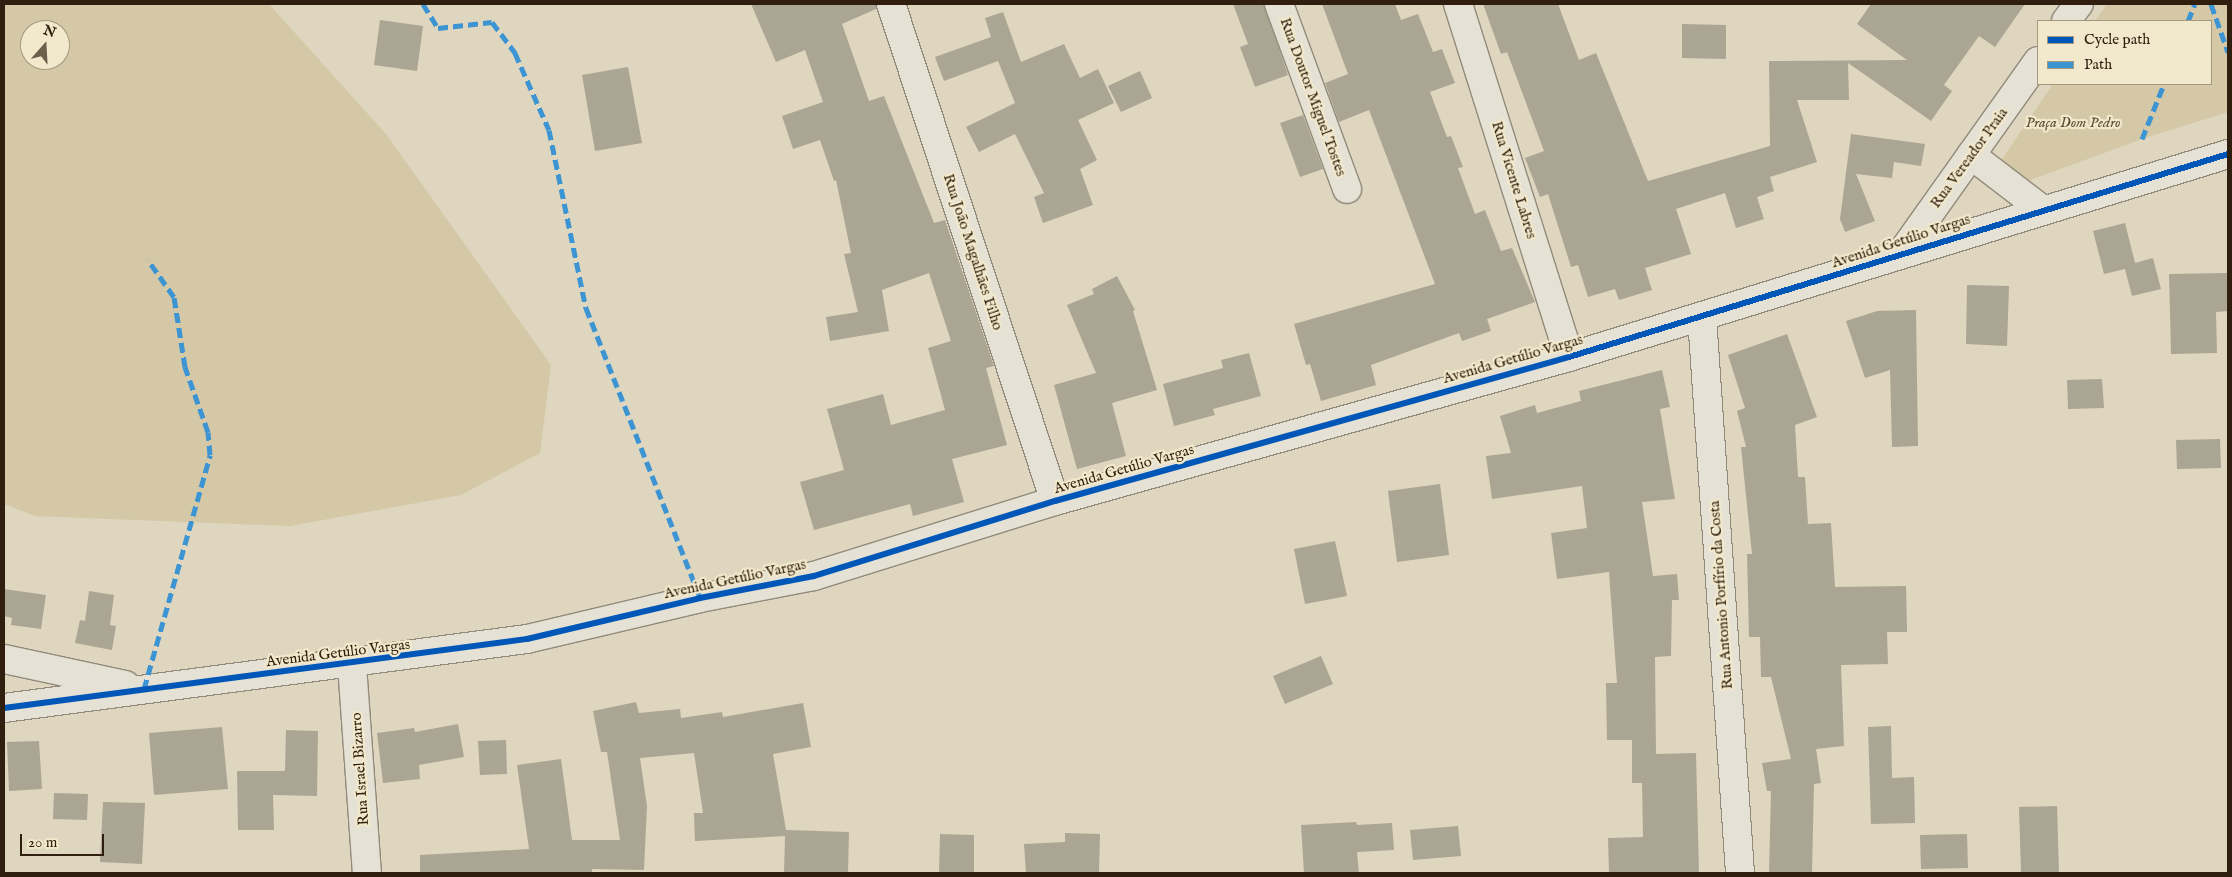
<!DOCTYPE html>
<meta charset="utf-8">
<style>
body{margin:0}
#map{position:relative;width:2232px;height:877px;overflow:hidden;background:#ded6be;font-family:"IM FELL English",serif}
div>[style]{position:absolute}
.green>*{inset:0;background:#d4c8a7}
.building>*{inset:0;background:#aba594}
.roads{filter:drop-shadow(1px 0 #918a7b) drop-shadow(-1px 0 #918a7b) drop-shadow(0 1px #918a7b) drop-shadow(0 -1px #918a7b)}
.minor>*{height:28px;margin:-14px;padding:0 14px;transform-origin:14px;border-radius:14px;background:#e5e1d4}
.quiet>*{height:5px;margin-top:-2.5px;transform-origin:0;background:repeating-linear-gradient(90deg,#3d94d2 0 10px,transparent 0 15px)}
.cycleway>*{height:6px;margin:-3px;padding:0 3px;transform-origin:3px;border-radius:3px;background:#0057b8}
span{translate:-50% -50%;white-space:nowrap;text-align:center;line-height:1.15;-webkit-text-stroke:4.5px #f2e9cc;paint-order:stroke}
.street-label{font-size:15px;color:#301f0f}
.park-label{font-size:15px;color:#5e4e37;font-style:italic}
.frame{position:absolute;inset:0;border:5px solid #301f0f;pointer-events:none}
.legend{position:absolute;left:2037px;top:20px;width:175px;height:65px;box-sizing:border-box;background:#f2e9cc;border:1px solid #a49880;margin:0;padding:6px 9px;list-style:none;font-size:15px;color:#301f0f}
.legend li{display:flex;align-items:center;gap:10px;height:25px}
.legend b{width:25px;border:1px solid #a49880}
.north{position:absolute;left:20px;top:20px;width:50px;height:50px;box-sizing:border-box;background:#f2e9cc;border:1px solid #a49880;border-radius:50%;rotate:19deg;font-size:14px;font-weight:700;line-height:20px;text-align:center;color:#301f0f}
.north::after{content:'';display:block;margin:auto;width:18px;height:22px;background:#6d5f4c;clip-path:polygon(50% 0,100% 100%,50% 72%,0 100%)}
.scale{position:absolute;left:20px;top:834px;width:84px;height:22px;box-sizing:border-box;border:2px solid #301f0f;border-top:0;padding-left:6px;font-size:15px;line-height:18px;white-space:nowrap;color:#301f0f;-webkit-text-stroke:4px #f2e9cc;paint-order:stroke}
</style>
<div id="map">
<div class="green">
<div style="clip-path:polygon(evenodd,4px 4px,269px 4px,386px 134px,551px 365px,540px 453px,461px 495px,290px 526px,35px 516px,4px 504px,4px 4px,30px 30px,60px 30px,60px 60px,30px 60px,30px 30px)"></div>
<div style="clip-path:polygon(2107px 4px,2228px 4px,2228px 112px,2142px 139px,2028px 181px,2000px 162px,2053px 84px,2211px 84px,2211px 21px,2095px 21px)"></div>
</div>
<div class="building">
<div style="clip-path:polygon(751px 4px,876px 4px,876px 9px,842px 24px,869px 101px,884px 96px,934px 223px,945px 220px,994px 366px,986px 368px,1007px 445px,952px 459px,964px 502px,913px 516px,910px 504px,814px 530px,800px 482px,844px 470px,827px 409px,883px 394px,891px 425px,945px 410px,928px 348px,951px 341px,929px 273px,882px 290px,889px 331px,830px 341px,826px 317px,858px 312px,844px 254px,851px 253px,836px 180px,834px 181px,820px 140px,793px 149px,782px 116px,823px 102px,805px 50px,776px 62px)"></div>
<div style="clip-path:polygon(1233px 4px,1264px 4px,1288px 75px,1255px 87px,1240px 47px,1248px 44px)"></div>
<div style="clip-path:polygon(1322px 4px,1395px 4px,1401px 20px,1418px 14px,1433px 52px,1442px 49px,1455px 83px,1430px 92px,1447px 137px,1451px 136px,1463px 167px,1458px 168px,1475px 214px,1485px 210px,1501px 251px,1512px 248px,1535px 302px,1487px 319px,1491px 331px,1462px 341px,1459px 333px,1371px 365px,1376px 385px,1321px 401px,1310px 364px,1306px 365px,1294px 324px,1435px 284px,1369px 110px,1339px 122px,1325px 83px,1348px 74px)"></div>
<div style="clip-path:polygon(1483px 4px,1558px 4px,1579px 60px,1596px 53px,1648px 181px,1770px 146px,1769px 61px,1907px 60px,1857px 24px,1871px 4px,2025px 4px,1995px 47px,1979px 36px,1944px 85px,1952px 91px,1931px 121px,1848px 63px,1849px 100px,1797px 100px,1817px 162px,1770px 177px,1774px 191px,1757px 197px,1764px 219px,1736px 228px,1725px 193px,1676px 209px,1691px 254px,1645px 268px,1652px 290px,1619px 300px,1615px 289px,1588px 297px,1578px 265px,1571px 267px,1548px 194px,1540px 197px,1525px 158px,1544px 151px,1507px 52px,1501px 54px)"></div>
<div style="clip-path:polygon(1003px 12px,1021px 62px,1064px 44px,1080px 78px,1098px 69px,1114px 103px,1078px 120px,1097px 160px,1080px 169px,1093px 205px,1043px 223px,1034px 197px,1044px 193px,1015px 134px,979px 152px,966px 127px,1015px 103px,998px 61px,944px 81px,935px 57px,991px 37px,985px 18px)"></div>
<div style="clip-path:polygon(380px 20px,423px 26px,417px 71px,374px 65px)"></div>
<div style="clip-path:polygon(1682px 24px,1726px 25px,1726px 59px,1682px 58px)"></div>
<div style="clip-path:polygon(628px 67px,642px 143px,595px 151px,582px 75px)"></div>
<div style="clip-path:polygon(1140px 71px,1152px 98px,1121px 112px,1108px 86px)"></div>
<div style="clip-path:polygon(1303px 115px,1323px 169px,1300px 177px,1280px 123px)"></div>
<div style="clip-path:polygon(1851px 134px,1925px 144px,1921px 166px,1894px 162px,1892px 178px,1856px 174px,1875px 221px,1845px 232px,1840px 219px)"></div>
<div style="clip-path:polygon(2125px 223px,2135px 263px,2153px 258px,2161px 289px,2132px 296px,2125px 269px,2104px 274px,2093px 231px)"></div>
<div style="clip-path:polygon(2228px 273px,2228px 311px,2216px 312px,2217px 353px,2171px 354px,2169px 274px)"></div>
<div style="clip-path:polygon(1117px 276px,1135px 310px,1133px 311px,1157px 390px,1112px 403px,1126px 456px,1077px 469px,1054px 385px,1096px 373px,1067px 305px,1094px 294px,1092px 289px)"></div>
<div style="clip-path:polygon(1967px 285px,2009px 286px,2007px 346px,1966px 344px)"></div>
<div style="clip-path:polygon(1916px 310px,1918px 446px,1892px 447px,1890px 370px,1865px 378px,1846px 321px,1877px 311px)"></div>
<div style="clip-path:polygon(1787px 334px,1817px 417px,1795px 425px,1798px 477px,1805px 477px,1808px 524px,1831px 523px,1835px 587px,1906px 586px,1907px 632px,1887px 632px,1888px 664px,1841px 665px,1844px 746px,1816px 749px,1821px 783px,1814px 784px,1812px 873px,1769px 873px,1771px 791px,1767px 791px,1762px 763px,1791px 759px,1771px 677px,1761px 677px,1760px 637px,1749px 637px,1747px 554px,1752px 554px,1741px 447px,1746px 447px,1737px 411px,1745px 408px,1728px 355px)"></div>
<div style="clip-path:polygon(1249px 353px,1261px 396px,1213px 409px,1215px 415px,1174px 426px,1163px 384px,1223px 368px,1221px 360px)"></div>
<div style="clip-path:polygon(1662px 370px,1670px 407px,1660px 409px,1675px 499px,1642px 502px,1653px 576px,1677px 574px,1679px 600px,1672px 600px,1671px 656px,1655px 657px,1656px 754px,1696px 753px,1699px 873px,1609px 873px,1608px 838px,1643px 837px,1642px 783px,1632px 783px,1632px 740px,1607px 740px,1606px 683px,1617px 683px,1609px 572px,1557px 579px,1551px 533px,1587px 528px,1582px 486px,1492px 499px,1486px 456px,1511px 453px,1500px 416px,1535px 405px,1537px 413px,1581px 401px,1579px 391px)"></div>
<div style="clip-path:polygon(2102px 379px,2104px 408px,2068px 409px,2067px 380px)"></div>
<div style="clip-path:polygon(2220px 439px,2221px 468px,2177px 469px,2176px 440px)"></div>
<div style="clip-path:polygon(1440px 484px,1449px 555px,1397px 562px,1388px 491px)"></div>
<div style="clip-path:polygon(1335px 541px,1347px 596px,1305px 604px,1294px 549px)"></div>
<div style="clip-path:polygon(4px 589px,46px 595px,41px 629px,11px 625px,12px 618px,4px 616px)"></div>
<div style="clip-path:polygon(89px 591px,114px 595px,110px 625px,116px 626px,112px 650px,75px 643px,80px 620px,85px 621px)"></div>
<div style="clip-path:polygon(1321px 656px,1333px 684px,1285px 704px,1273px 676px)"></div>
<div style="clip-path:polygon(636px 702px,639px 713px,680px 709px,681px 718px,722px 712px,723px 717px,803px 703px,811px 747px,773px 754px,786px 830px,849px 832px,848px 873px,784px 872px,785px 836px,695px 841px,694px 813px,703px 813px,694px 753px,640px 758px,647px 806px,644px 870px,592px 869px,592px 873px,420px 873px,420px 855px,529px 849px,517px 765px,561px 759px,572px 840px,620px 840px,607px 752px,601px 752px,593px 711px)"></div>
<div style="clip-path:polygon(458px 724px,464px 757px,419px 765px,420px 779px,383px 783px,377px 733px,414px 728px,415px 732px)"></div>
<div style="clip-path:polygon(1891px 726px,1892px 778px,1914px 777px,1915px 823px,1871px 824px,1868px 727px)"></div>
<div style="clip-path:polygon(222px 727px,228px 789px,154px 795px,149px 733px)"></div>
<div style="clip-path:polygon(286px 730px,318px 731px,317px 796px,273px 795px,274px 830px,238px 830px,237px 771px,285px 771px)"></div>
<div style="clip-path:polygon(506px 740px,507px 774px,480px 775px,478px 741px)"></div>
<div style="clip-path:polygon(39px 741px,42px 789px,9px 791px,7px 742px)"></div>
<div style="clip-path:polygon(54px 793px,88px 794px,87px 820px,53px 819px)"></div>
<div style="clip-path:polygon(103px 802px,145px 803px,142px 864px,100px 862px)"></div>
<div style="clip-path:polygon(2057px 806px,2059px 873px,2021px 873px,2019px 807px)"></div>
<div style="clip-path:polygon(1356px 822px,1357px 825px,1392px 823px,1394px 850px,1357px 852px,1359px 873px,1304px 873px,1301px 825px)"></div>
<div style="clip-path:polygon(1458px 826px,1461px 856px,1413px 860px,1410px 830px)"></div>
<div style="clip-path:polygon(1065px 833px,1100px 834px,1099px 873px,1026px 873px,1024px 844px,1065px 842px)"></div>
<div style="clip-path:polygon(940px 834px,974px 835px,974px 873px,939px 873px)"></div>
<div style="clip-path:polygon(1967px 834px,1968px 868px,1921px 869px,1920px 835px)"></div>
</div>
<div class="roads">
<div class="minor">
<div style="left:891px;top:4px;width:523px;rotate:71.74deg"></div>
<div style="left:1279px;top:4px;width:197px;rotate:69.8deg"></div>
<div style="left:1458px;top:4px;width:370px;rotate:72.5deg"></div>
<div style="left:2066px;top:21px;width:21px;rotate:-53deg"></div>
<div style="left:1971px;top:155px;width:91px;rotate:37.4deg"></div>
<div style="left:1900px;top:255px;width:238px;rotate:-54.6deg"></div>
<div style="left:1702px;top:317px;width:557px;rotate:86.09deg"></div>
<div style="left:4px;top:659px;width:124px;rotate:12.1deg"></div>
<div style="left:352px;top:665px;width:209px;rotate:85.9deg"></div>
<div style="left:4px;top:708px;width:528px;rotate:-7.52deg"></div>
<div style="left:527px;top:639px;width:178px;rotate:-13.3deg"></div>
<div style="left:700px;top:598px;width:116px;rotate:-10.9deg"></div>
<div style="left:814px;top:576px;width:252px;rotate:-17.3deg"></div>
<div style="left:1055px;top:501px;width:534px;rotate:-15.65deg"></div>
<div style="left:1569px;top:357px;width:690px;rotate:-17.12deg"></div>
</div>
</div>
<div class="quiet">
<div style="left:423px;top:4px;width:28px;rotate:58deg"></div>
<div style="left:438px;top:28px;width:54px;rotate:-6.3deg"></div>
<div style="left:492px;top:22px;width:39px;rotate:53deg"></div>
<div style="left:515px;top:53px;width:84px;rotate:66.2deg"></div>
<div style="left:549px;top:130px;width:182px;rotate:78.3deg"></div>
<div style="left:586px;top:308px;width:312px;rotate:68.5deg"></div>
<div style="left:2211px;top:4px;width:51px;rotate:70.5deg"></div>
<div style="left:2188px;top:21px;width:18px;rotate:-68deg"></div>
<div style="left:2142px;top:139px;width:59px;rotate:-68.2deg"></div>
<div style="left:144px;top:689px;width:243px;rotate:-74.2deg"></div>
<div style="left:210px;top:455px;width:23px;rotate:-95deg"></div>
<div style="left:208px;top:432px;width:69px;rotate:-109.5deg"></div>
<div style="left:185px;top:367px;width:71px;rotate:-98.9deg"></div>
<div style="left:174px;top:297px;width:45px;rotate:-125.1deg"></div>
</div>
<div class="cycleway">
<div style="left:4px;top:708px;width:528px;rotate:-7.52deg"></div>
<div style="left:527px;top:639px;width:178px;rotate:-13.3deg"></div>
<div style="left:700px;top:598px;width:116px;rotate:-10.9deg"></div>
<div style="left:814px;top:576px;width:252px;rotate:-17.3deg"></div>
<div style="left:1055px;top:501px;width:534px;rotate:-15.65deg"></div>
<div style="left:1569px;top:357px;width:690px;rotate:-17.12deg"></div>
</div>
<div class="street-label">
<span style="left:1313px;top:97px;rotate:70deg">Rua Doutor Miguel Tostes</span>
<span style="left:1969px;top:158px;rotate:-54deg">Rua Vereador Praia</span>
<span style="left:1514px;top:180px;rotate:73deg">Rua Vicente Labres</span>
<span style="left:1901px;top:241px;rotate:-18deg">Avenida Getúlio Vargas</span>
<span style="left:973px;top:252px;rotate:72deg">Rua João Magalhães Filho</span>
<span style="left:1513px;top:359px;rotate:-16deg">Avenida Getúlio Vargas</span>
<span style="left:1124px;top:469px;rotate:-16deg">Avenida Getúlio Vargas</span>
<span style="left:735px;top:579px;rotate:-12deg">Avenida Getúlio Vargas</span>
<span style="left:1721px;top:595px;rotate:-94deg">Rua Antonio Porfírio da Costa</span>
<span style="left:338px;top:653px;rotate:-7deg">Avenida Getúlio Vargas</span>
<span style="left:360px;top:769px;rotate:-94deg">Rua Israel Bizarro</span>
</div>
<div class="park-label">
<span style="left:2073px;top:123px">Praça Dom Pedro</span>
</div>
<div class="frame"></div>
<ul class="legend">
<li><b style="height:6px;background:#0057b8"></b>Cycle path</li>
<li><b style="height:6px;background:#3d94d2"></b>Path</li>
</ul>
<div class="north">N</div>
<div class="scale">20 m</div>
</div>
